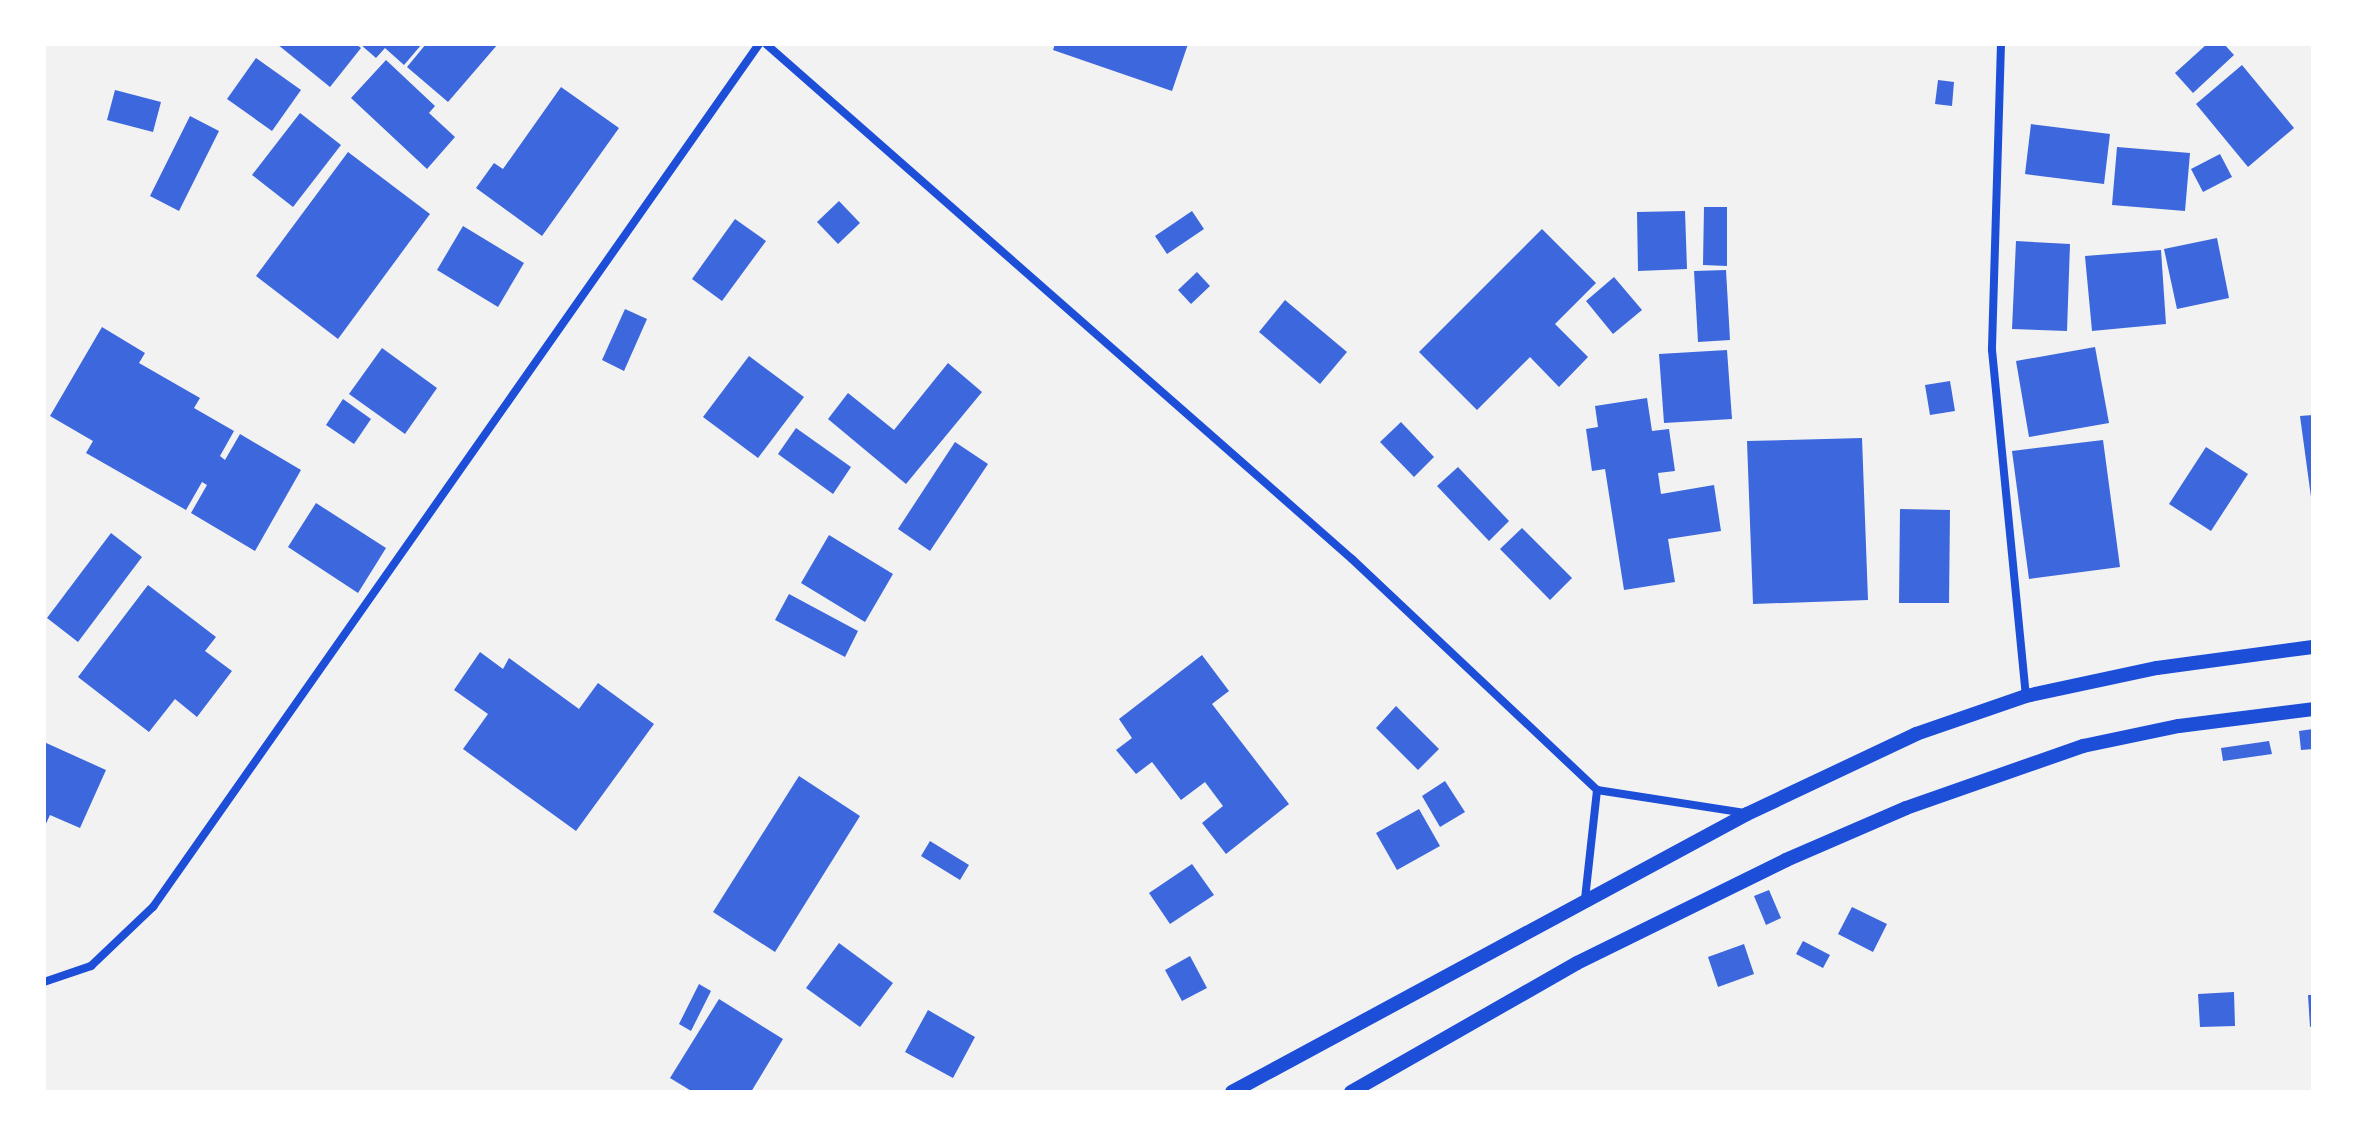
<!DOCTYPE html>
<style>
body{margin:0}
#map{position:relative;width:2357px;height:1136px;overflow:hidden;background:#f2f2f2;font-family:"Varela Round",sans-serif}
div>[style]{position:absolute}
.building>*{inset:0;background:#3d67dc}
.minor>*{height:8px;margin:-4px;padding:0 4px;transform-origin:4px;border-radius:4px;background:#1d4ed8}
.tertiary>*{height:14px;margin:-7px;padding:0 7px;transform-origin:7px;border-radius:7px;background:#1d4ed8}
span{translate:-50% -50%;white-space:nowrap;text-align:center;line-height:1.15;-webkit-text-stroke:6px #fff;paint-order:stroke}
.frame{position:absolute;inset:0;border:46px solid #fff;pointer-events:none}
</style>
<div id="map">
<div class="building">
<div style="clip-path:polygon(277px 44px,356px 44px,361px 48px,330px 87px)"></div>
<div style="clip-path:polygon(360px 44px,422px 44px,404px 65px,385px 48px,376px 58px)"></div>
<div style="clip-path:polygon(426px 44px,498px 44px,448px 102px,407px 67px)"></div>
<div style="clip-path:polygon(1055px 44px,1188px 44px,1172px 91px,1053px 50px)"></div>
<div style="clip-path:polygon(2207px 44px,2224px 44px,2234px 55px,2193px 93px,2175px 73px)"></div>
<div style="clip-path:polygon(256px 58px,301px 90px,272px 131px,227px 99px)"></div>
<div style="clip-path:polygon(386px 60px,435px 106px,429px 113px,455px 137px,427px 169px,351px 98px)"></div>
<div style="clip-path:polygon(2242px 65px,2294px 128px,2248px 167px,2196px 104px)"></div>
<div style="clip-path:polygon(1938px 80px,1954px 82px,1952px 106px,1935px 104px)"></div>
<div style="clip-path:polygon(561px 87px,619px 128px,542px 236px,476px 188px,494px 163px,503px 169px)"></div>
<div style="clip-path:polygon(115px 90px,161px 102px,153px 132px,107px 120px)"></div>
<div style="clip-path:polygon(300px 113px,341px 145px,293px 207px,252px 175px)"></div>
<div style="clip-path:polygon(190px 116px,219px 131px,179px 211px,150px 196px)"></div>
<div style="clip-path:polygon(2031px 124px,2110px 134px,2104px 184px,2025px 174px)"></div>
<div style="clip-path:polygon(2117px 147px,2190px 153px,2185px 211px,2112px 205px)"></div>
<div style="clip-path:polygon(348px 152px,430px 214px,338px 339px,256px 276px)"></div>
<div style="clip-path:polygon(2220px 154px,2232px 177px,2203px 192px,2191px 169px)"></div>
<div style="clip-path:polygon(839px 201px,860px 223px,838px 244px,817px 222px)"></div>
<div style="clip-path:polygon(1704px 207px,1727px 207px,1727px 266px,1703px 265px)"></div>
<div style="clip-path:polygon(1192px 211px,1204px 229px,1167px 254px,1155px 236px)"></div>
<div style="clip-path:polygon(1685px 211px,1687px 269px,1638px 271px,1637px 212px)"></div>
<div style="clip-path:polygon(735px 219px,766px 241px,722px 301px,692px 279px)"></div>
<div style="clip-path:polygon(463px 226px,524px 263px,498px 307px,437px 270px)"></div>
<div style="clip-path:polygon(1542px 229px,1596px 283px,1555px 324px,1588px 357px,1559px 387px,1530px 357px,1477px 410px,1419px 352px)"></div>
<div style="clip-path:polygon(2217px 238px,2229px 298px,2177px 309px,2164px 249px)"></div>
<div style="clip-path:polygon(2016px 241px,2070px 244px,2067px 331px,2012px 329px)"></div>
<div style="clip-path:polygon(2161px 250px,2166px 324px,2092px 331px,2085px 256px)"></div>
<div style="clip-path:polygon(1726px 270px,1730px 340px,1698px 342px,1694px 271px)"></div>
<div style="clip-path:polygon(1197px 272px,1210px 286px,1191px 304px,1178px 290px)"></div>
<div style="clip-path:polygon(1614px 277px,1642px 310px,1613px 334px,1586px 301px)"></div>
<div style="clip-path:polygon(1285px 300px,1347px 352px,1320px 384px,1259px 332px)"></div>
<div style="clip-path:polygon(625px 309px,647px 319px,624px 371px,602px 360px)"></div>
<div style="clip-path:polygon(102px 327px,145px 353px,139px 363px,200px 398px,194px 408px,234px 431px,220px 456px,225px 460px,240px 434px,301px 470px,255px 551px,191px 513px,207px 485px,202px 482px,186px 510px,86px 453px,93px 441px,50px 416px)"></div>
<div style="clip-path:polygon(2095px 347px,2109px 423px,2029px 437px,2016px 361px)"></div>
<div style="clip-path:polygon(382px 348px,437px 388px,405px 434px,349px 394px)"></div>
<div style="clip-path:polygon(1727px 350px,1732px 419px,1664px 423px,1659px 354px)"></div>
<div style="clip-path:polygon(749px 356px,804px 397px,758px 458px,703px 417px)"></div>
<div style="clip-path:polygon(948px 363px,982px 392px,906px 484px,828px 419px,848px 393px,894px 430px)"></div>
<div style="clip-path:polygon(1950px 381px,1955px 411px,1930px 415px,1925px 385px)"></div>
<div style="clip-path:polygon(1647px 398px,1652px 431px,1669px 429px,1675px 471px,1658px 473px,1661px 494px,1714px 485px,1721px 531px,1668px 539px,1675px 582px,1624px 590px,1605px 469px,1592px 471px,1586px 429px,1598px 427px,1595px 406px)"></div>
<div style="clip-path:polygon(343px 399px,371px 419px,354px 444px,326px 425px)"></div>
<div style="clip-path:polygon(2313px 415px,2313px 496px,2311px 497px,2300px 416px)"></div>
<div style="clip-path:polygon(1401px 422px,1434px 457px,1414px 477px,1380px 442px)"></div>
<div style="clip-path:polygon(796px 428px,851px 467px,833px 494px,778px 454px)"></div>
<div style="clip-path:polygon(1862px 438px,1868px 600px,1753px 604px,1747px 441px)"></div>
<div style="clip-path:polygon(2103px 440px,2120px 567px,2029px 579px,2012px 451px)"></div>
<div style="clip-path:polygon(955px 442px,988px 464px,930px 551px,898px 529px)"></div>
<div style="clip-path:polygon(2206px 447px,2248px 474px,2211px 531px,2169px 504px)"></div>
<div style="clip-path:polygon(1458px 467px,1509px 521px,1489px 541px,1437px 486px)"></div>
<div style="clip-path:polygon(316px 503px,386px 548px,358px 593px,288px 547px)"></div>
<div style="clip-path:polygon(1900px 509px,1950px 510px,1949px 603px,1899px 603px)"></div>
<div style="clip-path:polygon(1522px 528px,1572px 578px,1550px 600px,1500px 549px)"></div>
<div style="clip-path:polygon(111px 533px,142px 557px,78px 642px,47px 618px)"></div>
<div style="clip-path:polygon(829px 535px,893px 574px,865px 622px,801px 583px)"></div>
<div style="clip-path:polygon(148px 585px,216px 637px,205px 651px,232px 671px,197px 717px,175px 699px,149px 732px,78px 677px)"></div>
<div style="clip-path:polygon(789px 594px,858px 631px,845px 657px,775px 620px)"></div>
<div style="clip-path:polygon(480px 652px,503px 669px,509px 658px,579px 709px,598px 683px,654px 724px,576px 831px,463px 749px,488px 714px,454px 690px)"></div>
<div style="clip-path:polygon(1202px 655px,1229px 691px,1212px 704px,1289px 804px,1226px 854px,1202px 823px,1223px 806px,1205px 782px,1181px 800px,1152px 762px,1136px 774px,1116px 750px,1132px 738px,1119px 719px)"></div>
<div style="clip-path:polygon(1396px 706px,1439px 749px,1418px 770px,1376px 728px)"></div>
<div style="clip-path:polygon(2313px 729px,2313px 749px,2301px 750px,2299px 731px)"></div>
<div style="clip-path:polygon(2269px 741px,2272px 754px,2223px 761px,2221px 748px)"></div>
<div style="clip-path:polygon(44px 742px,106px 770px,80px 828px,50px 815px,44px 828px)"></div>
<div style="clip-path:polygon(799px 776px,860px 816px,775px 952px,713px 912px)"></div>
<div style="clip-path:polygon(1445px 781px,1465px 812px,1440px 827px,1422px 796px)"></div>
<div style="clip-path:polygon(1419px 809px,1440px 846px,1397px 870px,1376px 833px)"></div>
<div style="clip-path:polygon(930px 841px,969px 865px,960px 880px,921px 856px)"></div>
<div style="clip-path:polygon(1192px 864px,1214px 895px,1170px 924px,1149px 893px)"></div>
<div style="clip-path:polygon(1769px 890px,1781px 918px,1766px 925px,1754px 896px)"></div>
<div style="clip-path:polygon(1852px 907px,1887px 924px,1873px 952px,1838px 934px)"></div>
<div style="clip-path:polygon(1803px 941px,1830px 955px,1823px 968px,1796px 954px)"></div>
<div style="clip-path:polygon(839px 943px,893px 983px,860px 1027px,806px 988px)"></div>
<div style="clip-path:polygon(1744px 944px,1754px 974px,1718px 987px,1708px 957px)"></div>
<div style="clip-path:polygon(1190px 956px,1207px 988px,1182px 1001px,1165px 970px)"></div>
<div style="clip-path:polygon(699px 984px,711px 991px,691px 1031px,679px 1024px)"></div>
<div style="clip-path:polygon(2234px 992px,2235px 1026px,2200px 1027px,2198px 994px)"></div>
<div style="clip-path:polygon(2308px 995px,2313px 995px,2313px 1026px,2310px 1027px)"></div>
<div style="clip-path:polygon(719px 999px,783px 1039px,751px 1092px,693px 1092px,670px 1078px)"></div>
<div style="clip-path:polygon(928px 1010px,975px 1037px,953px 1078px,905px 1052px)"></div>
</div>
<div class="minor">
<div style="left:766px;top:44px;width:780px;rotate:41.31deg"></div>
<div style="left:1352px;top:559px;width:337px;rotate:43.3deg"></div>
<div style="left:1597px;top:790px;width:151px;rotate:8.8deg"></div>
<div style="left:2001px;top:44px;width:306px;rotate:91.7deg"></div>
<div style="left:1992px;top:350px;width:348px;rotate:84.4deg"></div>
<div style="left:1585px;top:899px;width:110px;rotate:-83.7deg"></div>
<div style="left:44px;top:982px;width:50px;rotate:-18.8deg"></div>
<div style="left:91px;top:966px;width:86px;rotate:-43.6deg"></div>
<div style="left:153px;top:907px;width:1055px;rotate:-54.92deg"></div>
</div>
<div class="tertiary">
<div style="left:1232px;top:1092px;width:585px;rotate:-28.36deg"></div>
<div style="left:1747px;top:814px;width:187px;rotate:-25.3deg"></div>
<div style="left:1916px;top:734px;width:116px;rotate:-19.1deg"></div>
<div style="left:2026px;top:696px;width:134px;rotate:-12.1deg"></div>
<div style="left:2157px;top:668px;width:157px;rotate:-7.7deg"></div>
<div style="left:1351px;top:1092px;width:260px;rotate:-29.7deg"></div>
<div style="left:1577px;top:963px;width:233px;rotate:-26.2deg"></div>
<div style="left:1786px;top:860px;width:131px;rotate:-23.4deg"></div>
<div style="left:1906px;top:808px;width:188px;rotate:-19.3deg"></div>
<div style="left:2083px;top:746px;width:98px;rotate:-11.8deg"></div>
<div style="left:2179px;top:726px;width:135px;rotate:-7.2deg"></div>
</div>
<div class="frame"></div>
</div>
